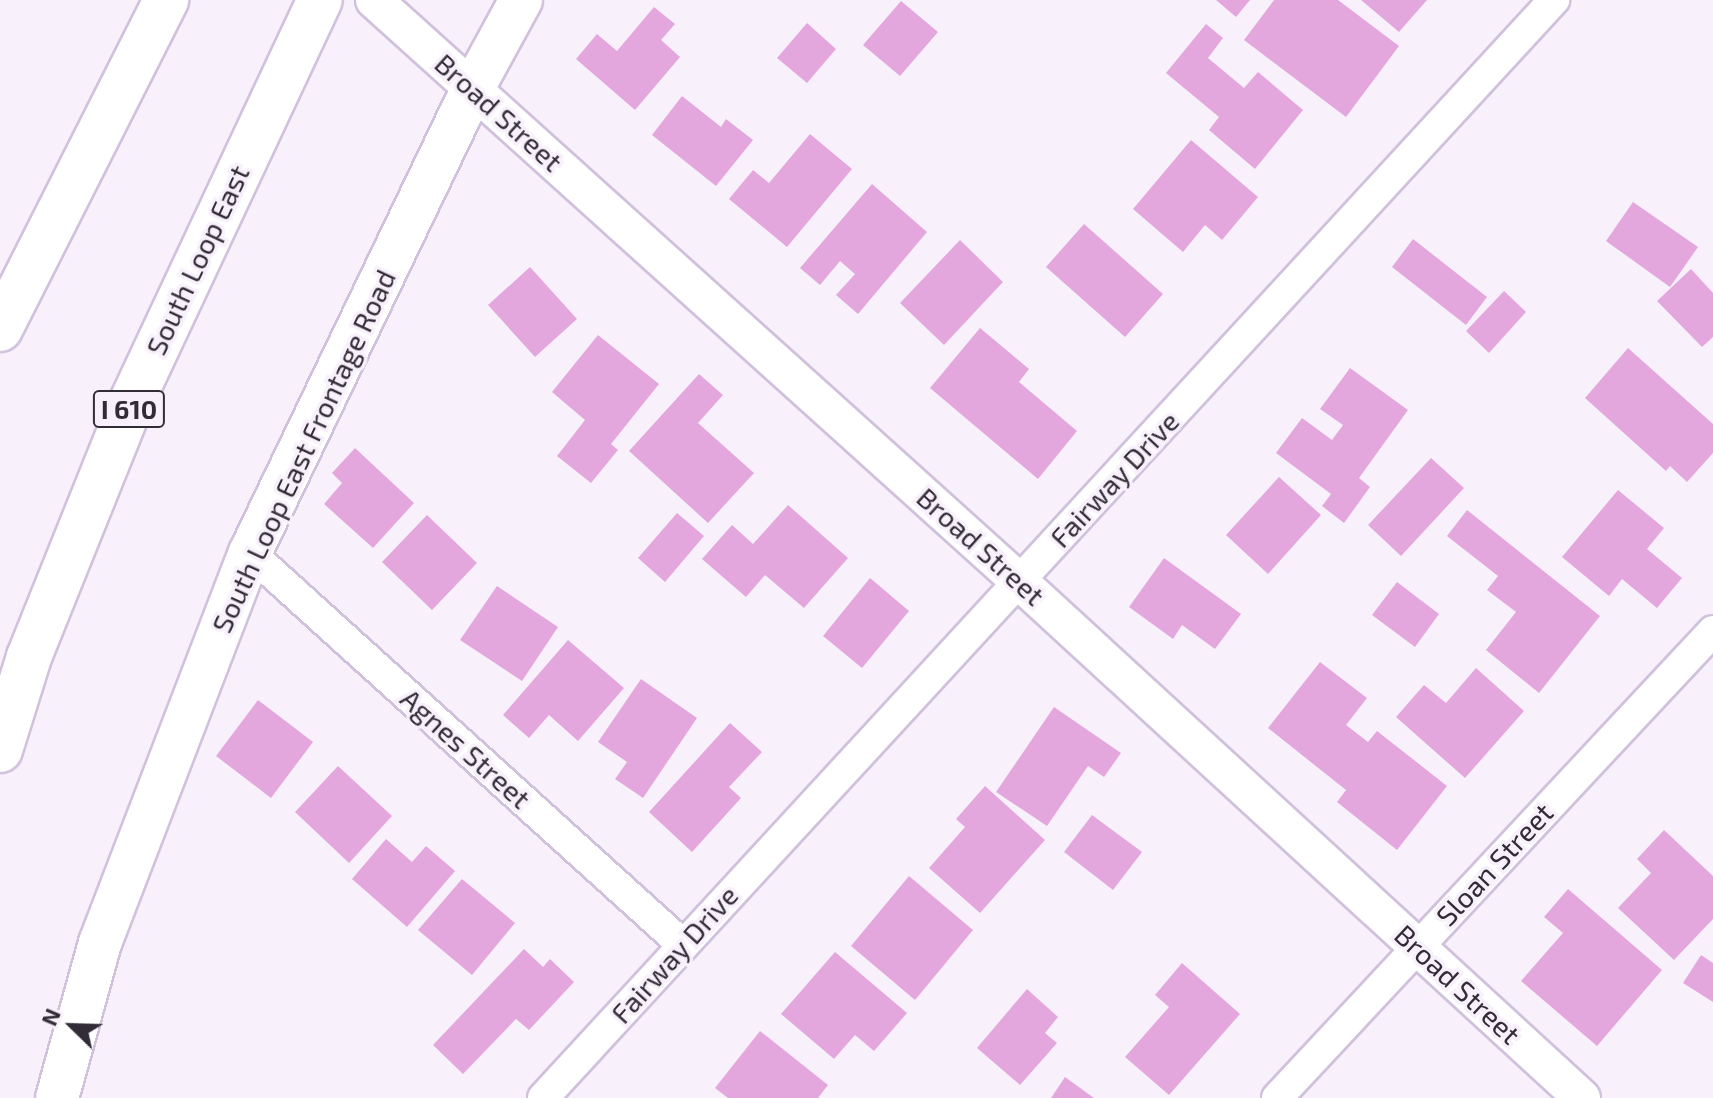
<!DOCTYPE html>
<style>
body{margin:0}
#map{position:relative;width:1713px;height:1098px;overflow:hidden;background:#f8f1fc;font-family:"Exo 2",sans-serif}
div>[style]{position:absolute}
.building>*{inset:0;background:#e4a7dd}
.roads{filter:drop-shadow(2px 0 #d0c1dc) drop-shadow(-2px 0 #d0c1dc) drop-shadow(0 2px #d0c1dc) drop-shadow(0 -2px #d0c1dc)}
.minor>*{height:30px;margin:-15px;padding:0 15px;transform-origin:15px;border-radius:15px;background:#fff}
.tertiary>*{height:36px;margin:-18px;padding:0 18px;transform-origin:18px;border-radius:18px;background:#fff}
.secondary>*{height:42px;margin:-21px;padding:0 21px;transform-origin:21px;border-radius:21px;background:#fff}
.motorway>*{height:44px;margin:-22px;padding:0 22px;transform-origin:22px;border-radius:22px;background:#fff}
span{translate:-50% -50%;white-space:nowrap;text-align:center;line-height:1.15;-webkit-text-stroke:7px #f8f1fc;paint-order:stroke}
.shield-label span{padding:2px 6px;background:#f8f1fc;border:2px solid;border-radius:6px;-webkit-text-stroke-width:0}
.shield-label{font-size:26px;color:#312c36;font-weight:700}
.street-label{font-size:28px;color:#312c36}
.north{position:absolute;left:32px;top:986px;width:80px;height:80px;-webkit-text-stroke:6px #f8f1fc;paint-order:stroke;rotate:293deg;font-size:22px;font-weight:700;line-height:32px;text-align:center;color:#312c36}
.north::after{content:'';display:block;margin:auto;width:28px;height:36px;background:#312c36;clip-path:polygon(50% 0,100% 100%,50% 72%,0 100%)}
</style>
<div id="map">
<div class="building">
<div style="clip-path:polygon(1216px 0,1250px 0,1236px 17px)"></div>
<div style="clip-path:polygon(1274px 0,1338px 0,1399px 46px,1346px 117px,1244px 40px)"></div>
<div style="clip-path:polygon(1361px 0,1427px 0,1399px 32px)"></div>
<div style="clip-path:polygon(901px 1px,938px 32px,900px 76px,863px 45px)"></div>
<div style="clip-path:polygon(654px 7px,675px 24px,661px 40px,680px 57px,635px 110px,576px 59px,597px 34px,617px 51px)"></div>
<div style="clip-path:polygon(807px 23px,836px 49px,807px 83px,777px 58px)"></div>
<div style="clip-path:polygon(1206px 24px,1223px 38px,1208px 58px,1244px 88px,1258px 72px,1303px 110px,1255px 169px,1209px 130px,1219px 117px,1166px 73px)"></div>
<div style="clip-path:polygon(682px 96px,721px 127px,726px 119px,753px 140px,716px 186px,652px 135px)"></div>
<div style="clip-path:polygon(810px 134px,852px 169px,787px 247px,729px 199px,753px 170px,769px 183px)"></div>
<div style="clip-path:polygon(1191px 140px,1258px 197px,1222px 240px,1205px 225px,1183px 252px,1133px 209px)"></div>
<div style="clip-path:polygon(872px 184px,927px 232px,858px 314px,836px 295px,855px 274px,840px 261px,820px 285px,800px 268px)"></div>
<div style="clip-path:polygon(1633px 202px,1698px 247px,1670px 287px,1606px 241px)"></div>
<div style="clip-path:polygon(1084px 224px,1163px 294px,1125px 337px,1046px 267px)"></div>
<div style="clip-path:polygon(1413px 239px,1487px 297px,1466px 325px,1392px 267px)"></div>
<div style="clip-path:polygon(960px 240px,1003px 282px,944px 345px,900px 303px)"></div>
<div style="clip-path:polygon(530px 267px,577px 319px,535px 357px,488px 305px)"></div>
<div style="clip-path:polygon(1691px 269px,1713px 293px,1713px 337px,1702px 347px,1657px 301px)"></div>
<div style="clip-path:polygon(1504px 291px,1526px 312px,1489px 353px,1466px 331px)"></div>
<div style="clip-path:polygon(980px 328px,1029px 369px,1019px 382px,1077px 431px,1038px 479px,930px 388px)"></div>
<div style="clip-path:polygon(598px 335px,659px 384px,611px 444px,618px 450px,591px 483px,557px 456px,585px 420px,552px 392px)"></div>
<div style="clip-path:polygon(1628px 348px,1713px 424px,1713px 453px,1687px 482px,1670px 466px,1666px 471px,1585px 398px)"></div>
<div style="clip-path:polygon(1350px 368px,1408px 410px,1359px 478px,1370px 487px,1344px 523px,1322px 506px,1331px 494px,1276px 453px,1302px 418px,1332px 440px,1343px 425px,1320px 409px)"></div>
<div style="clip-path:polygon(699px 374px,723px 395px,698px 423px,754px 473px,708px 523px,629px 451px)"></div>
<div style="clip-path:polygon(355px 448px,414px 503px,373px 548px,324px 504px,342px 483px,332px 473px)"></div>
<div style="clip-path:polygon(1431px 458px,1464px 488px,1401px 556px,1368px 525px)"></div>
<div style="clip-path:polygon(1279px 477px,1321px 515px,1268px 574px,1226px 535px)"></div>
<div style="clip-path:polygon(1618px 490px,1664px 528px,1647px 549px,1682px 578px,1657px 608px,1622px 579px,1609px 596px,1562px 557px)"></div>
<div style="clip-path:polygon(788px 505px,848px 558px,804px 608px,765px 575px,746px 597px,702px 559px,732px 525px,753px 544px)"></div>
<div style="clip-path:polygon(1467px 510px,1600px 616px,1539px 693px,1486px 650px,1516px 612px,1487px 590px,1498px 576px,1447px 536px)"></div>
<div style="clip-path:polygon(677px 513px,704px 536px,665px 582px,638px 558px)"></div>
<div style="clip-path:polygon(427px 515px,477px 563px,432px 610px,382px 562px)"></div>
<div style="clip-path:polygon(1164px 558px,1241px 614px,1215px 649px,1182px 625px,1173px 639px,1129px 607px)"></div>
<div style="clip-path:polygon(870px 578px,909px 611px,862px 668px,823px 636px)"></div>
<div style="clip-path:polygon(1397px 582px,1439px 614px,1415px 647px,1372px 615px)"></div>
<div style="clip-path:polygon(497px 586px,558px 627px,522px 681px,460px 640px)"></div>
<div style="clip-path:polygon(568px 640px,624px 688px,578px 741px,549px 715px,529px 738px,503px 715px)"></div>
<div style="clip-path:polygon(1320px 662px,1367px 698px,1346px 725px,1368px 742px,1377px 731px,1447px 786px,1397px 850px,1337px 802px,1346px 790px,1268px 728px)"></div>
<div style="clip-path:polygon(1476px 668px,1524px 711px,1465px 778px,1396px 717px,1424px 685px,1446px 703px)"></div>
<div style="clip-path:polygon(641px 679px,697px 718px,643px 798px,615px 779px,627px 762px,598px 742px)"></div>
<div style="clip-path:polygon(258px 700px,313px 742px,271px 798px,216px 756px)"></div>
<div style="clip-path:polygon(1054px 707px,1121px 753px,1104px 777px,1088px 766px,1047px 826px,996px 792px)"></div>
<div style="clip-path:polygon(730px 723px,762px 752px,729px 787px,741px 798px,692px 852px,649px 812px)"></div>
<div style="clip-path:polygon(338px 766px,392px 816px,349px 863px,295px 812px)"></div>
<div style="clip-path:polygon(985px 786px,1045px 840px,980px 913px,929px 868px,965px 827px,956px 819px)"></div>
<div style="clip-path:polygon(1092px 815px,1142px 852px,1113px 890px,1064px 852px)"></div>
<div style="clip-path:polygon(1664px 830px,1713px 876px,1713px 919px,1674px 960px,1618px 908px,1651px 873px,1637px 859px)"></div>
<div style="clip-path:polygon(386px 839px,412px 862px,426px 846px,455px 871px,407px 927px,352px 879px)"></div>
<div style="clip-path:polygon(909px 876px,973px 930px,915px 1000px,851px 946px)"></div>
<div style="clip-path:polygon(462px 879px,515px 923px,472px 975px,418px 930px)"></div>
<div style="clip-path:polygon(1568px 889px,1662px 970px,1597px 1046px,1521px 981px,1563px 933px,1544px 917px)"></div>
<div style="clip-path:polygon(524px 949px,543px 967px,550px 959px,574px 982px,529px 1030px,516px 1019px,463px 1074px,433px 1045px)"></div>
<div style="clip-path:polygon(835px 952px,907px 1013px,874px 1051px,855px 1035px,834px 1059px,781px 1014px)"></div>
<div style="clip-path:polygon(1701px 955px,1713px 963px,1713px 1002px,1683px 983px)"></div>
<div style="clip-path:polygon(1182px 963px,1240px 1014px,1169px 1095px,1125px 1057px,1169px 1007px,1155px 995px)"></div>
<div style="clip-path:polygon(1027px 989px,1058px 1017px,1045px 1033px,1057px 1043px,1020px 1085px,977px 1048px)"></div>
<div style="clip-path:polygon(760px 1031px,828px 1085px,818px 1098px,728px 1098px,715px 1088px)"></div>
<div style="clip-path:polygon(1065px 1077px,1094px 1098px,1051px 1098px)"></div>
</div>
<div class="roads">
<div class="minor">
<div style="left:250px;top:553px;width:583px;rotate:42.15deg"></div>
<div style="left:543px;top:1098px;width:1493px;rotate:-47.36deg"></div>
<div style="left:1277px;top:1098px;width:639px;rotate:-46.97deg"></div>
</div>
<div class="tertiary">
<div style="left:374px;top:0;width:870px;rotate:42.02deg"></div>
<div style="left:1020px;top:582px;width:763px;rotate:42.56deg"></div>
</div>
<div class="secondary">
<div style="left:57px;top:1098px;width:161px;rotate:-74.5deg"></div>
<div style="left:100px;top:943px;width:418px;rotate:-69deg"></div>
<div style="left:250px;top:553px;width:516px;rotate:-64.38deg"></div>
<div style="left:473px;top:88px;width:100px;rotate:-61.4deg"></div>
</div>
<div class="motorway">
<div style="left:0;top:329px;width:369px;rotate:-63.2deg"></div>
<div style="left:0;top:750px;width:97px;rotate:-72.7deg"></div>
<div style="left:29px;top:657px;width:274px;rotate:-68.1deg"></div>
<div style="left:131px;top:403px;width:445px;rotate:-64.9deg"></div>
</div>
</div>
<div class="shield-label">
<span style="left:129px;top:409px">I 610</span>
</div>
<div class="street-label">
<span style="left:499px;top:112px;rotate:42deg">Broad Street</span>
<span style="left:197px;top:260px;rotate:-65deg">South Loop East</span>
<span style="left:303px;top:451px;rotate:-65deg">South Loop East Frontage Road</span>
<span style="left:1114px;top:479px;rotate:-47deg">Fairway Drive</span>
<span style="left:981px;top:546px;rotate:42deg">Broad Street</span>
<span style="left:466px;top:748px;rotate:42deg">Agnes Street</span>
<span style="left:1494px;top:864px;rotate:-47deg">Sloan Street</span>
<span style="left:674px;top:954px;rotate:-48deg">Fairway Drive</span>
<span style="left:1458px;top:984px;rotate:43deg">Broad Street</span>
</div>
<div class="north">N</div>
</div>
